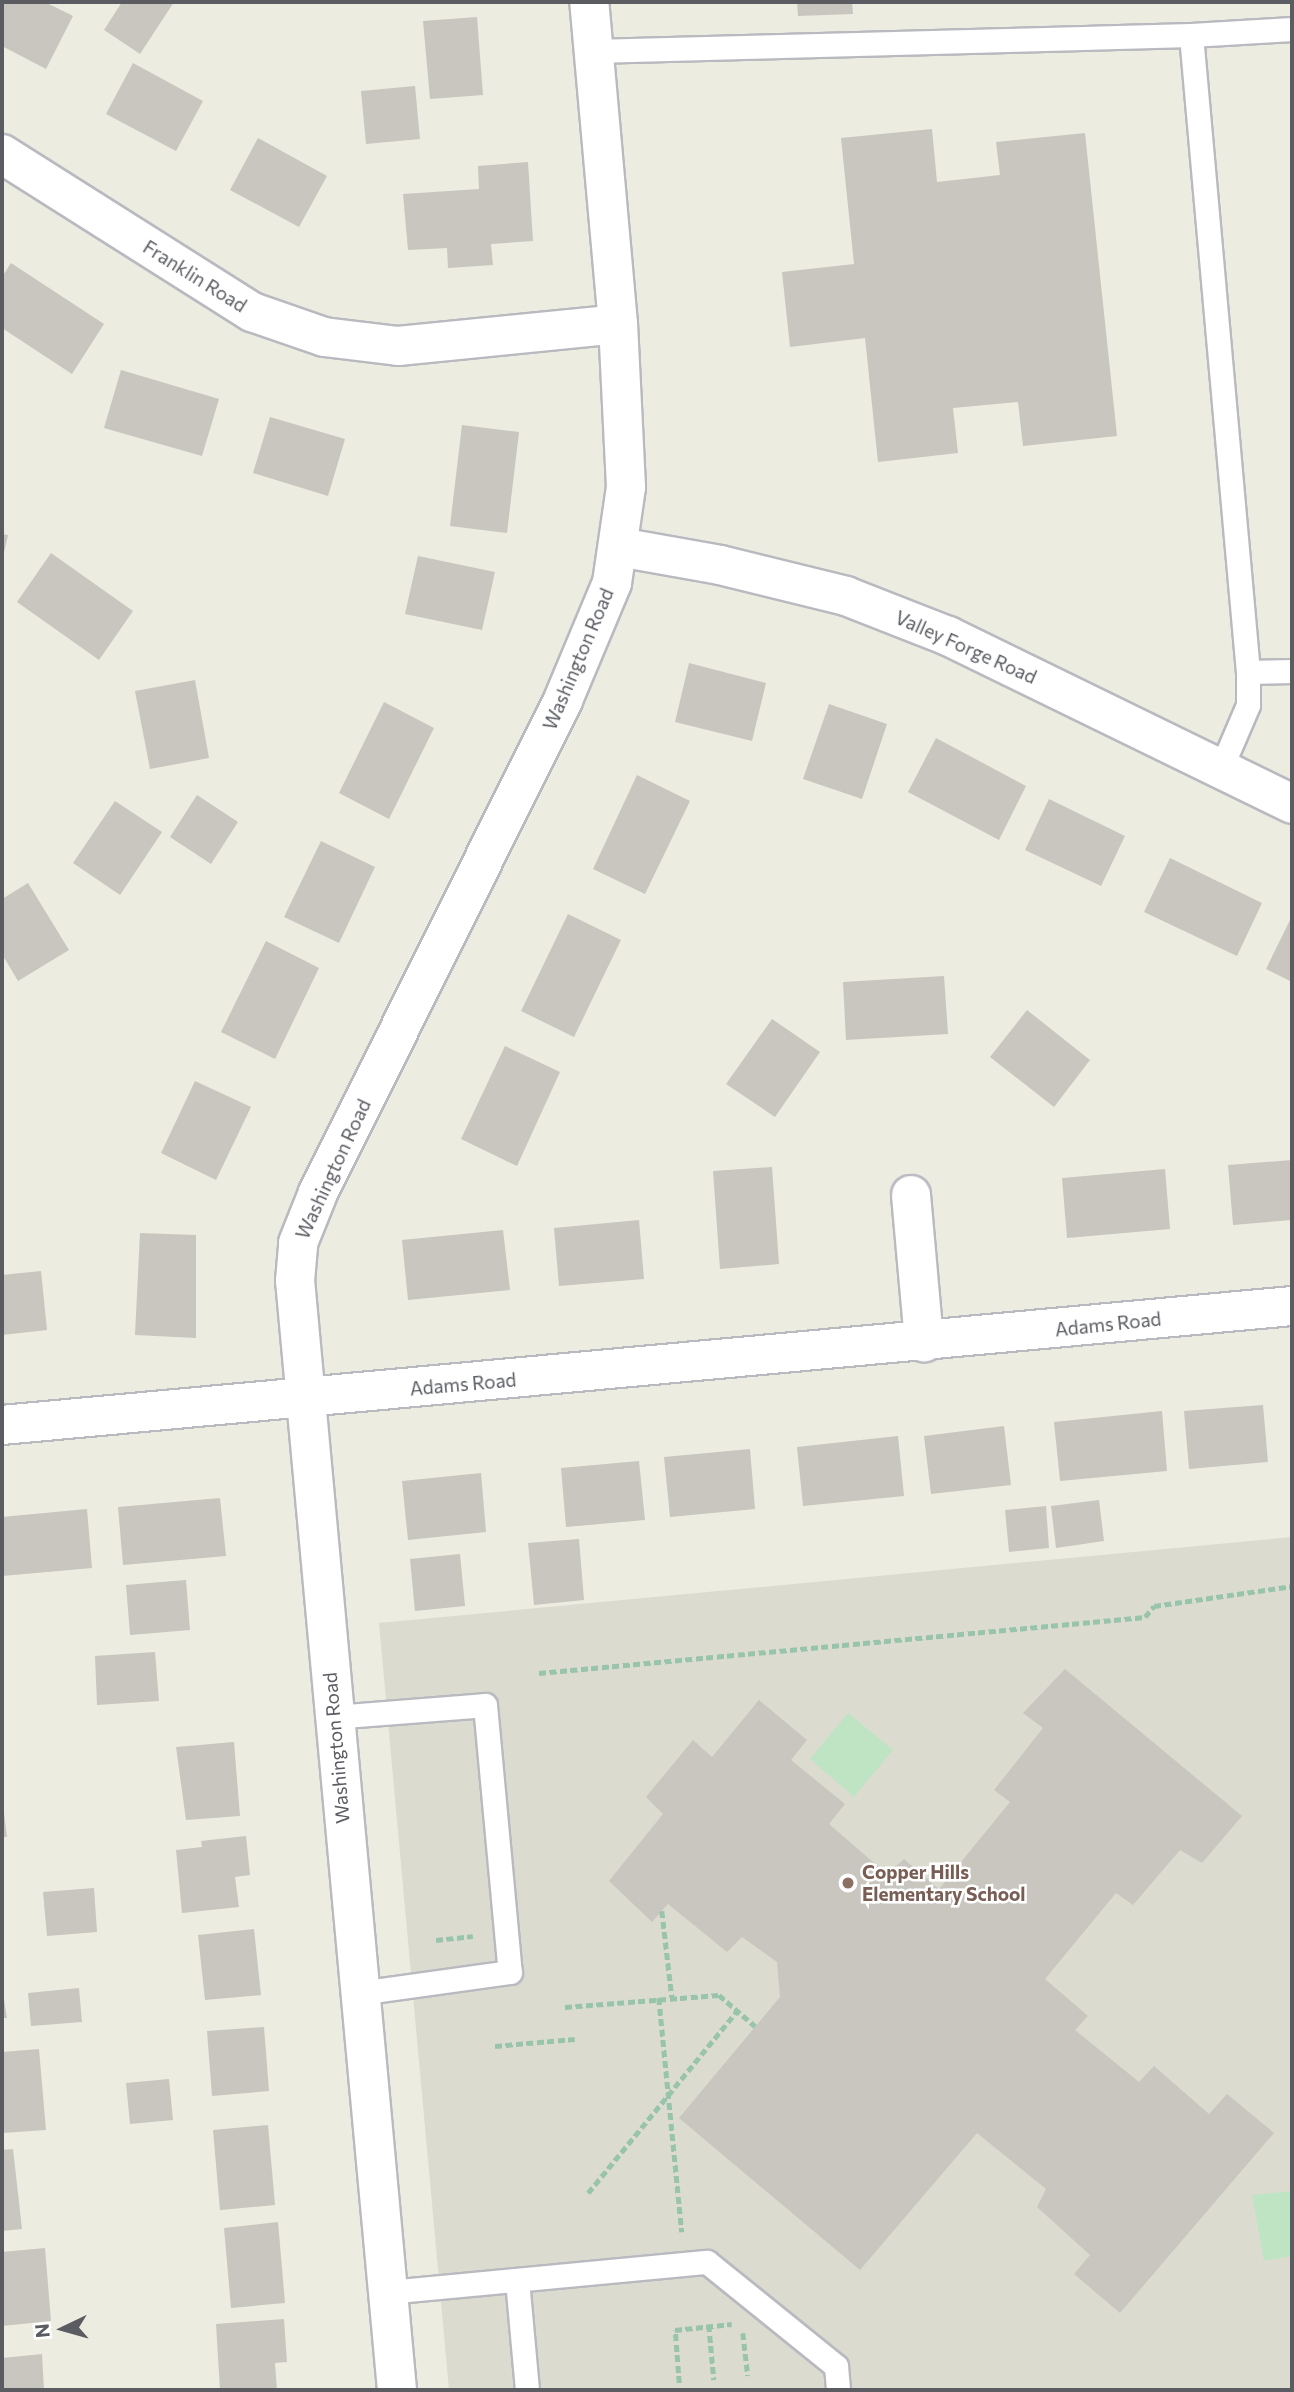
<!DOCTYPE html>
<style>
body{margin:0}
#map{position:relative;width:1294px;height:2392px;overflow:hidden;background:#ecece1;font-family:Commissioner,sans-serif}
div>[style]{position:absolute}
.education>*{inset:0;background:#dcdbcf}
.green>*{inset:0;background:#bee4c4}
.building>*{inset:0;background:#c8c6be}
.path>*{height:4.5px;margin-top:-2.25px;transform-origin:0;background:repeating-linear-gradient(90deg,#97c4ab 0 7px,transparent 0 10.5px)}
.roads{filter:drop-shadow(2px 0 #b9bac0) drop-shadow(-2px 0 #b9bac0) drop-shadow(0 2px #b9bac0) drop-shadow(0 -2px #b9bac0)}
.service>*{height:23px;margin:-11.5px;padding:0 11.5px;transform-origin:11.5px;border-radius:11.5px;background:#fff}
.minor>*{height:38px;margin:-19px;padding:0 19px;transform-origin:19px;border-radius:19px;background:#fff}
.dots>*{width:19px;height:19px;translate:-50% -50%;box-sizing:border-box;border:4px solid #fff;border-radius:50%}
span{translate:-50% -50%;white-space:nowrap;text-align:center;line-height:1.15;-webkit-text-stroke:5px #fff;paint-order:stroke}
.street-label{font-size:19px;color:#5a5c62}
.education-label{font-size:19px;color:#785e54;font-weight:700}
.left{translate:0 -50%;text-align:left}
.frame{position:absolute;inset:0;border:4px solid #5a5c62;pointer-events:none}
.north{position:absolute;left:28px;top:2294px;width:70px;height:70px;-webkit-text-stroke:5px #fff;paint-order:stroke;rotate:265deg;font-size:19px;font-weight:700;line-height:28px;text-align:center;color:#5a5c62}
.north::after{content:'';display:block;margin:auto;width:24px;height:32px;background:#5a5c62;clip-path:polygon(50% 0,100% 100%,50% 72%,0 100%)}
</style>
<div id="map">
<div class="education">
<div style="clip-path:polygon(1292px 1537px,1292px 2390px,449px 2390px,379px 1623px)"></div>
</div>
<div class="green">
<div style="clip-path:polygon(848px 1713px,893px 1750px,854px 1797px,810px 1759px)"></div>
<div style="clip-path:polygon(1292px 2191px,1292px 2256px,1264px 2261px,1252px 2195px)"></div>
</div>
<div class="building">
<div style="clip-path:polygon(2px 2px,45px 2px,73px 16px,46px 69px,2px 46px)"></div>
<div style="clip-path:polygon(122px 2px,174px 2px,140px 54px,104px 30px)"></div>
<div style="clip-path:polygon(797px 2px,852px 2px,853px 14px,798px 16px)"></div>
<div style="clip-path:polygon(477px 17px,483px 95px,430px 99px,423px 21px)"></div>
<div style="clip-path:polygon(133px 63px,203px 101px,176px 151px,106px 114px)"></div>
<div style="clip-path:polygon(415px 86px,420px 139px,366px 144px,361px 91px)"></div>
<div style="clip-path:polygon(932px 129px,937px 182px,1000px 175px,996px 142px,1085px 133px,1117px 436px,1023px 446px,1018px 402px,953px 408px,958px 453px,878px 462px,865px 338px,790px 347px,782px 272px,854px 264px,841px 138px)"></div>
<div style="clip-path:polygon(258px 138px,327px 176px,299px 227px,230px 190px)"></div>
<div style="clip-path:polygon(528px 162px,533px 241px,491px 244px,493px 265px,448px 268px,447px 248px,408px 250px,403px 194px,479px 189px,478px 166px)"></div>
<div style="clip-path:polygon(11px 263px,104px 324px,72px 374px,2px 328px,2px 277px)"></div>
<div style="clip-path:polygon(121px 370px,219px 399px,202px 456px,104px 428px)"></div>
<div style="clip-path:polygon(270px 417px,345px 439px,328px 496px,253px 473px)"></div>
<div style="clip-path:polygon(462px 425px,519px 432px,507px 533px,450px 526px)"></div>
<div style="clip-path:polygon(2px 534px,8px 535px,3px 557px,2px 557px)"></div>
<div style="clip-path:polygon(51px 553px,133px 611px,99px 660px,17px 602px)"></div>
<div style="clip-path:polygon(418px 556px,495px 572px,482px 630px,405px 614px)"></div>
<div style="clip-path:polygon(689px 663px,766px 683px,752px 741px,675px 722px)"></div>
<div style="clip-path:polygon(195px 680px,209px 758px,150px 769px,135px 691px)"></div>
<div style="clip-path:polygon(384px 702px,434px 728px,389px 819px,339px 793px)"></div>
<div style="clip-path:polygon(829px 704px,887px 724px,862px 799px,803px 779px)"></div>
<div style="clip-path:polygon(936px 738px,1026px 786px,999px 840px,908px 792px)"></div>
<div style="clip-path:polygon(637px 775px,690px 801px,645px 894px,593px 869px)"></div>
<div style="clip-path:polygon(197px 795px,238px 822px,211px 864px,170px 837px)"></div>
<div style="clip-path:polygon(1049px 799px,1125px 836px,1101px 886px,1025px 850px)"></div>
<div style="clip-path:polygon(115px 801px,162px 832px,120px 895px,73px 863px)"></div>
<div style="clip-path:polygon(321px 841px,375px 867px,339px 943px,284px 917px)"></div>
<div style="clip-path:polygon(1170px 858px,1262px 903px,1237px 956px,1144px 912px)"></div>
<div style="clip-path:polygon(28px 883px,69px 950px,18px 981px,2px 954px,2px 899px)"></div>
<div style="clip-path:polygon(568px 914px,621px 940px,574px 1037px,521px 1011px)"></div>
<div style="clip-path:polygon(1292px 916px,1292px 982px,1266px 969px)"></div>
<div style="clip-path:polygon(266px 941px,319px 968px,275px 1059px,221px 1032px)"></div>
<div style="clip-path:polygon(944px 976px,948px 1034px,846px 1040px,843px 982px)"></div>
<div style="clip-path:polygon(1027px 1010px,1090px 1060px,1054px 1107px,990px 1057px)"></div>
<div style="clip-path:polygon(772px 1019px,820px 1052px,775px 1117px,726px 1084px)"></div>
<div style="clip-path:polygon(505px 1046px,560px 1072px,517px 1166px,461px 1139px)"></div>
<div style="clip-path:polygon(195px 1081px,251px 1107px,216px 1180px,161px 1153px)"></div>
<div style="clip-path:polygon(1292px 1160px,1292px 1220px,1233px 1225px,1228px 1165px)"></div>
<div style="clip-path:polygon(772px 1167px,779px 1264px,720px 1269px,713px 1171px)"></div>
<div style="clip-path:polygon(1165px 1169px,1170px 1229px,1067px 1238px,1062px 1178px)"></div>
<div style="clip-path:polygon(639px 1220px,644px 1279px,559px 1286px,554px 1228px)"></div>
<div style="clip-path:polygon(503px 1230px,510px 1290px,408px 1300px,402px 1240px)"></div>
<div style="clip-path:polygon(140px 1233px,196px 1235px,196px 1338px,135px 1335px)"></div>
<div style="clip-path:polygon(41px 1271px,47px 1330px,2px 1335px,2px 1275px)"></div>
<div style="clip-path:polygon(1263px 1405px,1268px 1462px,1189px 1469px,1184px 1411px)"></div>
<div style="clip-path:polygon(1162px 1411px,1167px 1471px,1060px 1481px,1054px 1422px)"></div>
<div style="clip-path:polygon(1004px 1426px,1011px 1485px,931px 1494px,924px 1436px)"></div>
<div style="clip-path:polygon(898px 1436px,904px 1496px,803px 1506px,797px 1447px)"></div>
<div style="clip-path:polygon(750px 1449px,755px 1509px,670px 1517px,664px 1457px)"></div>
<div style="clip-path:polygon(639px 1461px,645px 1520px,566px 1527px,561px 1468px)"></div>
<div style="clip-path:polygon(481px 1473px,486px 1532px,408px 1540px,402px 1481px)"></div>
<div style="clip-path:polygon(220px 1498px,226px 1556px,123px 1565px,118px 1507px)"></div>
<div style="clip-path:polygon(1099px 1500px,1104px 1541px,1056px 1548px,1051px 1506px)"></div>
<div style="clip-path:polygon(1046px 1506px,1049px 1548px,1009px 1552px,1005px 1510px)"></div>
<div style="clip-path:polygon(87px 1509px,92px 1568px,2px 1576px,2px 1517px)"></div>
<div style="clip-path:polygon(579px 1539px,584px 1600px,534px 1605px,528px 1543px)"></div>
<div style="clip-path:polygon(460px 1554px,465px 1606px,415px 1611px,410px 1559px)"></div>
<div style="clip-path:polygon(186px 1580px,190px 1630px,130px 1635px,126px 1585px)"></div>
<div style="clip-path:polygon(155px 1652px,159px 1701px,97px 1705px,95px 1656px)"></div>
<div style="clip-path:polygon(1065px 1669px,1242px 1816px,1202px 1863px,1180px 1850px,1133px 1905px,1116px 1893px,1045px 1979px,1088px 2016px,1075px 2030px,1139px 2082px,1154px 2066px,1209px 2114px,1227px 2094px,1274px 2133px,1120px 2313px,1074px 2274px,1090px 2255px,1037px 2207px,1046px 2189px,977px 2133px,860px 2270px,679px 2118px,780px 1997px,777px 1962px,742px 1937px,727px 1952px,668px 1904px,652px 1922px,609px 1881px,663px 1814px,646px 1797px,693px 1740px,712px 1757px,759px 1700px,807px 1740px,791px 1760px,845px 1804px,829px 1824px,887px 1874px,904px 1859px,939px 1889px,1010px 1802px,994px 1790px,1043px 1728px,1023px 1713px)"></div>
<div style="clip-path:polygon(234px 1742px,240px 1816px,186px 1820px,176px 1747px)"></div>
<div style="clip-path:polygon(2px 1796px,7px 1837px,2px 1837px)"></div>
<div style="clip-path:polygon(246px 1836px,250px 1875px,235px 1877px,239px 1907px,182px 1913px,176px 1850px,202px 1847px,201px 1841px)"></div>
<div style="clip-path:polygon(94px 1888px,97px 1932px,47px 1936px,43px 1892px)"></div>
<div style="clip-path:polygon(254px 1929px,261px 1995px,205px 2000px,198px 1935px)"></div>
<div style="clip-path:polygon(2px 1987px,7px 2018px,2px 2018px)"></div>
<div style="clip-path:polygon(79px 1988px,82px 2022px,31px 2026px,28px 1993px)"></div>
<div style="clip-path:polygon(264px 2027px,269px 2091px,212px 2096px,207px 2031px)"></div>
<div style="clip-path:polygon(39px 2049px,46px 2130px,2px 2133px,2px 2052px)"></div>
<div style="clip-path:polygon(169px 2079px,173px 2120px,130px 2124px,126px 2083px)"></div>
<div style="clip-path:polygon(268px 2125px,275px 2205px,220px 2210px,213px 2130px)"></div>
<div style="clip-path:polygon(13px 2149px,22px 2229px,2px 2231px,2px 2150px)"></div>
<div style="clip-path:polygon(278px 2222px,285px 2303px,231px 2308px,224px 2228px)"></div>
<div style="clip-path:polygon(45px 2248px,51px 2321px,2px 2326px,2px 2252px)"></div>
<div style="clip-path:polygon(284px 2319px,287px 2362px,275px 2363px,277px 2390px,220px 2390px,216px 2324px)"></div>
<div style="clip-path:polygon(42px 2354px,44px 2390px,2px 2390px,2px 2358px)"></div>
</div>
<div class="path">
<div style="left:539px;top:1673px;width:609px;rotate:-5.28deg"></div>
<div style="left:1145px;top:1617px;width:14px;rotate:-51deg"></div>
<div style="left:1154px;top:1606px;width:139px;rotate:-8.2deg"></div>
<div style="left:662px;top:1911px;width:87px;rotate:83.4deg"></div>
<div style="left:436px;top:1940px;width:37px;rotate:-6deg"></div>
<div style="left:659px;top:1998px;width:235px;rotate:84.4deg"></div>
<div style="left:565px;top:2007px;width:154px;rotate:-4.5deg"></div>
<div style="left:719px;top:1995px;width:48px;rotate:40.7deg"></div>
<div style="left:495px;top:2046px;width:80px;rotate:-5deg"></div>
<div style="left:588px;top:2193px;width:235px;rotate:-50.7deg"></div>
<div style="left:709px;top:2325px;width:55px;rotate:84.8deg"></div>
<div style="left:743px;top:2333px;width:43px;rotate:83.4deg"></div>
<div style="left:679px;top:2383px;width:53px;rotate:-94.3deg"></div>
<div style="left:675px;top:2330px;width:57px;rotate:-6deg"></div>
</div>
<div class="roads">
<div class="service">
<div style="left:1191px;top:35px;width:101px;rotate:-3.4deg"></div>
<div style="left:593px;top:51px;width:598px;rotate:-1.53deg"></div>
<div style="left:1191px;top:35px;width:640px;rotate:84.89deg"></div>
<div style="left:1248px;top:672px;width:33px;rotate:90deg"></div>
<div style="left:1248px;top:705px;width:69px;rotate:113.2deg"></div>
<div style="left:1248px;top:672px;width:44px;rotate:-1.3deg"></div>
<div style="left:333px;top:1717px;width:152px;rotate:-4.5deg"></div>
<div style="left:485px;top:1705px;width:268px;rotate:84.7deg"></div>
<div style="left:510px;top:1972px;width:153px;rotate:172.1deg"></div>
<div style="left:517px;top:2280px;width:110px;rotate:84.8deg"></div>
<div style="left:387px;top:2292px;width:321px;rotate:-5.4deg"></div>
<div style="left:707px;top:2262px;width:166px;rotate:38.9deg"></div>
<div style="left:836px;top:2366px;width:24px;rotate:85deg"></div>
</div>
<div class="minor">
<div style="left:2px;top:154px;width:296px;rotate:32.3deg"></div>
<div style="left:252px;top:312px;width:76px;rotate:19.1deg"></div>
<div style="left:324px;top:337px;width:75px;rotate:6.9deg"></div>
<div style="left:398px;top:346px;width:221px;rotate:-5.7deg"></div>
<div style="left:619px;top:547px;width:103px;rotate:10.1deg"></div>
<div style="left:720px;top:565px;width:130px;rotate:13.8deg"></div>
<div style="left:846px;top:596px;width:110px;rotate:21.4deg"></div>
<div style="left:948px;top:636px;width:383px;rotate:26deg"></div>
<div style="left:911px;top:1195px;width:148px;rotate:84.9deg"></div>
<div style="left:2px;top:1425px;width:1295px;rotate:-5.27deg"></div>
<div style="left:397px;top:2390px;width:1114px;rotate:-95.25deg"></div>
<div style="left:295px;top:1281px;width:38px;rotate:-85deg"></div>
<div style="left:298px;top:1243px;width:54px;rotate:-68.2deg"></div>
<div style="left:318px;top:1193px;width:551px;rotate:-63.57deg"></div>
<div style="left:563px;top:700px;width:127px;rotate:-67.3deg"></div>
<div style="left:612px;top:583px;width:97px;rotate:-81.7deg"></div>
<div style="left:626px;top:487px;width:163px;rotate:-92.8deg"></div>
<div style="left:618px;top:324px;width:323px;rotate:-95.1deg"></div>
</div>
</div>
<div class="dots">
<div style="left:848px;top:1883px;background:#8d6e63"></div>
</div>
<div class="street-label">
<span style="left:195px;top:276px;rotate:32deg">Franklin Road</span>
<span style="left:966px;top:647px;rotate:24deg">Valley Forge Road</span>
<span style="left:578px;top:659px;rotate:-67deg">Washington Road</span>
<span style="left:333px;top:1169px;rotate:-65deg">Washington Road</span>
<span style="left:1108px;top:1324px;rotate:-6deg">Adams Road</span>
<span style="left:463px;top:1384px;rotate:-5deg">Adams Road</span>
<span style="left:336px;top:1748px;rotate:-95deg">Washington Road</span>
</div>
<div class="education-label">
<span class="left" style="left:862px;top:1883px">Copper Hills<br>Elementary School</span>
</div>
<div class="frame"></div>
<div class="north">N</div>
</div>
